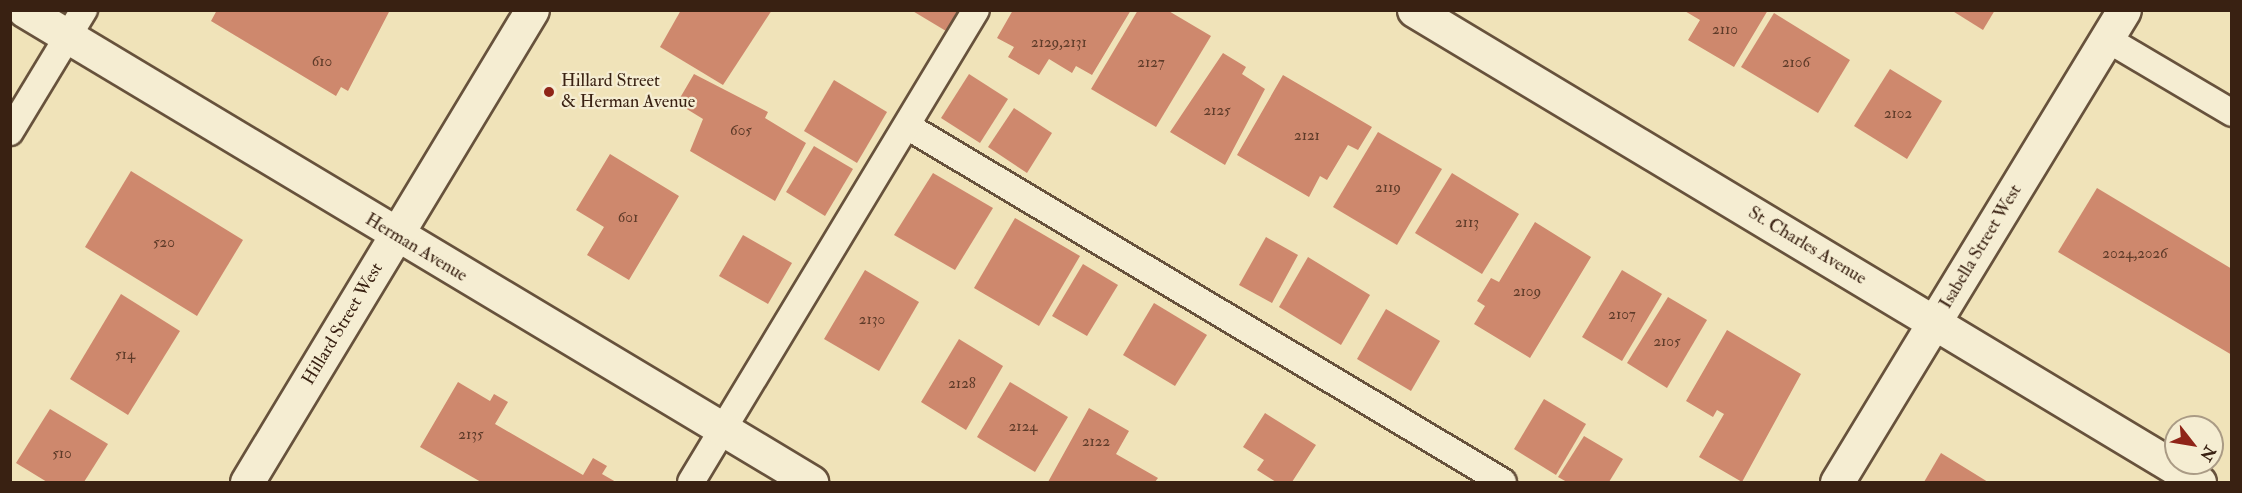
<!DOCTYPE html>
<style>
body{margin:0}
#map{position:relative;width:2242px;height:493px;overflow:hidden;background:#f0e3b9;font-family:"IM FELL Double Pica",serif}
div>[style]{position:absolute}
.building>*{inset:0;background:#ce886d}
.roads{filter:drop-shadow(2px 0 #67523c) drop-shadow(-2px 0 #67523c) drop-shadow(0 2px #67523c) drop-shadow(0 -2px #67523c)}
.lane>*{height:26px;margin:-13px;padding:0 13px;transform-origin:13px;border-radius:13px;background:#f5edd2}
.street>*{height:33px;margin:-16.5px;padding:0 16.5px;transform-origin:16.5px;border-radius:16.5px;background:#f5edd2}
.dots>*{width:16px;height:16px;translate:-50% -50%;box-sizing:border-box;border:3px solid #f5edd2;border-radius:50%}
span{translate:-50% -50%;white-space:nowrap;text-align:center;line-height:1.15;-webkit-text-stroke:4.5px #f5edd2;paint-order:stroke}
.number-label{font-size:15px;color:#5e3b29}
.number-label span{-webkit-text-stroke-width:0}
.poi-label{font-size:18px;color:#392112}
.left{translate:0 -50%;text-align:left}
.street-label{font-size:18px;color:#392112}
.frame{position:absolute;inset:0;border:12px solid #392112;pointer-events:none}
.north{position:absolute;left:2164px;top:415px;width:60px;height:60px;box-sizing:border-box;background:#f5edd2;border:2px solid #aa9b85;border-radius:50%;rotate:121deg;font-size:16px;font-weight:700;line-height:24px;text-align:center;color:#392112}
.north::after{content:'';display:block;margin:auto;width:21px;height:27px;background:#8f2418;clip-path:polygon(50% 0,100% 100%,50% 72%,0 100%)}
</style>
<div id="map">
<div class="building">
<div style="clip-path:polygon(217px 10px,390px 10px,348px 91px,341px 87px,336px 96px,211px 21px)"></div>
<div style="clip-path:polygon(681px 10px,772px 10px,723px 85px,660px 47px)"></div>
<div style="clip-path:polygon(911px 10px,958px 10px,946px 31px)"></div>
<div style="clip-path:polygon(1013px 10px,1131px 10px,1092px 75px,1076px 66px,1072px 73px,1049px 59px,1039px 75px,1008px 57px,1014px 47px,997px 38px)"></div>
<div style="clip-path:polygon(1138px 10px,1167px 10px,1211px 36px,1156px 127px,1091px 89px)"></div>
<div style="clip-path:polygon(1683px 10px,1768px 10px,1734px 67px,1688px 40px,1700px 20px)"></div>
<div style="clip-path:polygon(1951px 10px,1995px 10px,1983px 30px)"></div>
<div style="clip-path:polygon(1774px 13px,1850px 60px,1818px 113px,1741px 67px)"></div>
<div style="clip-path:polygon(1223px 53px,1246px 67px,1242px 74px,1265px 89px,1225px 165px,1170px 132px)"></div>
<div style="clip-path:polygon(1890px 69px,1942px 101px,1907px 159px,1854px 126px)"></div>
<div style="clip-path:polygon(694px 74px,768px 112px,765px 118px,806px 143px,775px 201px,690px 151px,703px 119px,677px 103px)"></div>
<div style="clip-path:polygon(969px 74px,1008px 99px,980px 143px,941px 118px)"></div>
<div style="clip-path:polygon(1283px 75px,1372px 127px,1358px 150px,1348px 145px,1327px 180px,1320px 176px,1309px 197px,1237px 155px)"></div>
<div style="clip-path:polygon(834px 80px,887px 112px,857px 163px,804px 131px)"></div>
<div style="clip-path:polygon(1014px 108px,1052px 133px,1027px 173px,988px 147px)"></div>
<div style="clip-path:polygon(1378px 132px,1442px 169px,1397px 245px,1333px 207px)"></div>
<div style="clip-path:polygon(814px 146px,853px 169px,825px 216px,786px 192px)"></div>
<div style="clip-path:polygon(610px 154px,679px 196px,629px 280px,587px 255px,604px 227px,576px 210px)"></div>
<div style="clip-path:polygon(131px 171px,243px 240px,197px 316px,85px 247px)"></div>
<div style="clip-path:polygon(933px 173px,993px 208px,955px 270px,894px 235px)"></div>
<div style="clip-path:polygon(1452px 173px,1519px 214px,1482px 274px,1415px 233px)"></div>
<div style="clip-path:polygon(2097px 188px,2232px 269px,2232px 355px,2058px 252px)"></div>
<div style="clip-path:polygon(1015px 218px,1080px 256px,1039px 326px,974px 288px)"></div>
<div style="clip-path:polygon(1535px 222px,1591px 257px,1530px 358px,1474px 324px,1485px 306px,1477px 301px,1491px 278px,1499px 282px)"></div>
<div style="clip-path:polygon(743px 235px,792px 263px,768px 304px,719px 276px)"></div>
<div style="clip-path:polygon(1266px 237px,1298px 255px,1272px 303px,1239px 285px)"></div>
<div style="clip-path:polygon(1308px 257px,1370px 295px,1341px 345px,1279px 307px)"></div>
<div style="clip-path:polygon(1083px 264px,1118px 285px,1087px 336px,1052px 316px)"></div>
<div style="clip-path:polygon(865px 270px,919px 302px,879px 371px,824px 339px)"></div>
<div style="clip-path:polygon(1622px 270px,1662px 294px,1622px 361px,1582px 337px)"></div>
<div style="clip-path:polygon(121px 294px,180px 331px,128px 415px,70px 379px)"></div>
<div style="clip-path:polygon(1668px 297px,1707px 320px,1667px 388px,1627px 363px)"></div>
<div style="clip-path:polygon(1154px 303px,1207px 335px,1175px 386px,1123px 355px)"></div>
<div style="clip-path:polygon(1386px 309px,1440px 341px,1411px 391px,1357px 359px)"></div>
<div style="clip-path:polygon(1727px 330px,1801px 374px,1742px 482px,1699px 457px,1724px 414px,1717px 410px,1713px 417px,1686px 401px)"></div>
<div style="clip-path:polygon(959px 339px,1003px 366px,966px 430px,921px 402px)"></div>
<div style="clip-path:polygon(458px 382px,490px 401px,494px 394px,508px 402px,495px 424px,583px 475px,593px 458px,607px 466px,602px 474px,616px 482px,481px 482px,420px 447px)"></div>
<div style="clip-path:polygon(1010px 382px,1068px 417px,1035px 472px,977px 437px)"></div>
<div style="clip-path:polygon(1544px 399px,1586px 424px,1556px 475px,1514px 449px)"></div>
<div style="clip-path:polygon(1089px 408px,1129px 431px,1116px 454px,1158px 478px,1155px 482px,1048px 482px)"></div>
<div style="clip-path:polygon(50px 409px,108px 444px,84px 482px,47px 482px,16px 463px)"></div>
<div style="clip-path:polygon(1265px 413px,1316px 445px,1292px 482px,1276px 482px,1257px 470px,1264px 460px,1243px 447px)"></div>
<div style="clip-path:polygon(1584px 436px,1623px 459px,1609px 482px,1567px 482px,1558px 477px)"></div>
<div style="clip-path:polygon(1941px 453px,1988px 482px,1924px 482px)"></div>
</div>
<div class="roads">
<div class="lane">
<div style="left:2107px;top:39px;width:145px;rotate:30.6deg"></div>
<div style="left:907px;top:126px;width:694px;rotate:30.85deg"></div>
<div style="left:10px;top:132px;width:143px;rotate:-58.8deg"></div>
<div style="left:691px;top:482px;width:551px;rotate:-58.88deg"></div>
</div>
<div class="street">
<div style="left:24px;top:10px;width:918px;rotate:30.95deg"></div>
<div style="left:1414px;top:10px;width:916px;rotate:31.02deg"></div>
<div style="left:247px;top:482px;width:551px;rotate:-58.88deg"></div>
<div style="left:1837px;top:482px;width:552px;rotate:-58.7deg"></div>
</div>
</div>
<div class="dots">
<div style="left:549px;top:92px;background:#8f2418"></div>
</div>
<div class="number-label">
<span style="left:1725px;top:30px">2110</span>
<span style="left:1059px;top:43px">2129,2131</span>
<span style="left:322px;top:62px">610</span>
<span style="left:1151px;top:63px">2127</span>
<span style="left:1796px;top:63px">2106</span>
<span style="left:1217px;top:111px">2125</span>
<span style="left:1898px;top:114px">2102</span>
<span style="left:741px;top:131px">605</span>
<span style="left:1307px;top:136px">2121</span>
<span style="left:1388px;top:188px">2119</span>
<span style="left:628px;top:218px">601</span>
<span style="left:1467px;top:223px">2113</span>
<span style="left:164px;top:243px">520</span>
<span style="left:2135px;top:254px">2024,2026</span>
<span style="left:1527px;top:292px">2109</span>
<span style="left:1622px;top:315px">2107</span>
<span style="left:872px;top:320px">2130</span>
<span style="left:1667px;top:342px">2105</span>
<span style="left:125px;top:355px">514</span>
<span style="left:962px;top:384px">2128</span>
<span style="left:1023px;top:427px">2124</span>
<span style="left:471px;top:435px">2135</span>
<span style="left:1096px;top:442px">2122</span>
<span style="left:62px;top:454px">510</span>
</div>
<div class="poi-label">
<span class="left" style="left:561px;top:92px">Hillard Street<br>&amp; Herman Avenue</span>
</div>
<div class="street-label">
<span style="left:1807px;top:246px;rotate:31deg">St. Charles Avenue</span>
<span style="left:1981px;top:247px;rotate:-59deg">Isabella Street West</span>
<span style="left:416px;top:248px;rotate:31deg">Herman Avenue</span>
<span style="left:343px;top:324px;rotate:-59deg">Hillard Street West</span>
</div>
<div class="frame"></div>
<div class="north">N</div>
</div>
